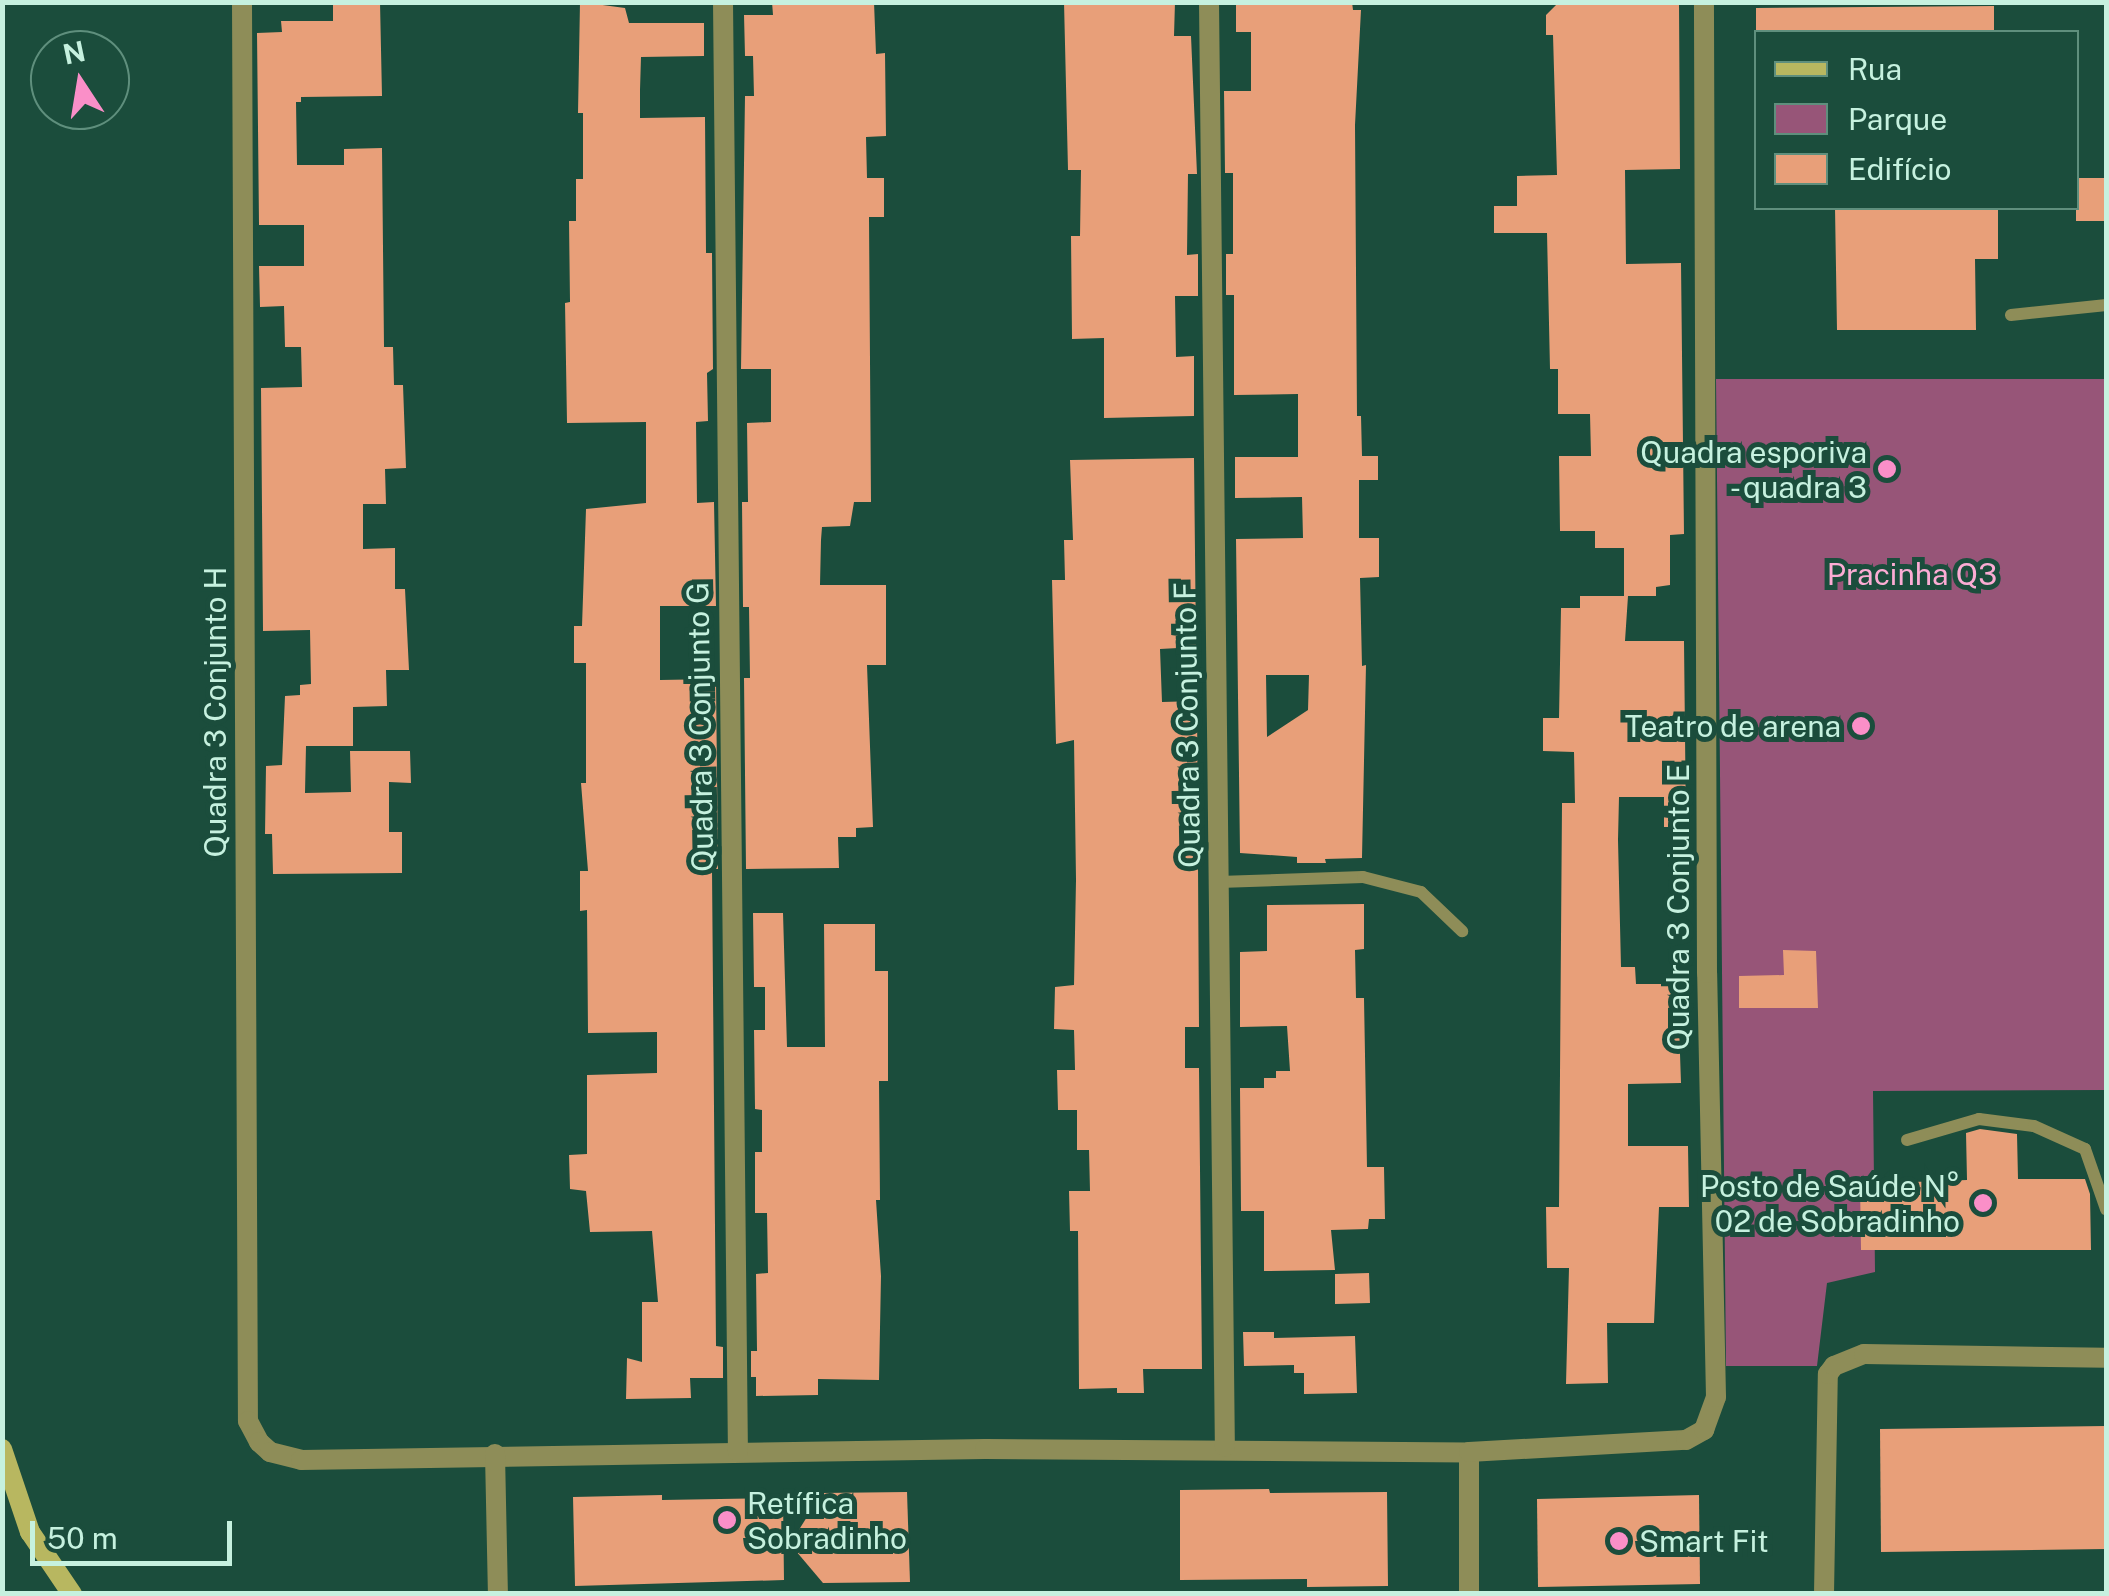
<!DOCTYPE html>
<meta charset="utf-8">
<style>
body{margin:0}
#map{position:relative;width:2109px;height:1596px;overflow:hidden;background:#1b4d3c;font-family:"Public Sans",sans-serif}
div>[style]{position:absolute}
.green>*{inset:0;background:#975578}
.building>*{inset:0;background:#e89f79}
.service>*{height:12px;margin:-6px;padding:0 6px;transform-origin:6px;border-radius:6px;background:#8e8d58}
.minor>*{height:20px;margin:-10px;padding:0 10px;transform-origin:10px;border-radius:10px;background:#8e8d58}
.secondary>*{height:20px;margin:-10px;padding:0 10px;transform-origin:10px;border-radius:10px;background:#b8b760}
.dots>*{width:28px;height:28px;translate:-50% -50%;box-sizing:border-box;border:5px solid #1b4d3c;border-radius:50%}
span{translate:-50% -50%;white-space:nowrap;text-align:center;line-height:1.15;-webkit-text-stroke:10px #1b4d3c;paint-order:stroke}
.poi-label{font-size:30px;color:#c6f1df}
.right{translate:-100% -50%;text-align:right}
.left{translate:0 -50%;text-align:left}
.park-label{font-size:30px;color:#fcacd4}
.street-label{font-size:30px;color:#c6f1df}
.frame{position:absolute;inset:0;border:5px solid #c6f1df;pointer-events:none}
.legend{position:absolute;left:1754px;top:30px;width:325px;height:180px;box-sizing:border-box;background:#1b4d3c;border:2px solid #5f8f7d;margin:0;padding:12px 18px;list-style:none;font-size:30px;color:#c6f1df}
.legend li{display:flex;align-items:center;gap:20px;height:50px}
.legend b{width:50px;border:2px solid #5f8f7d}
.north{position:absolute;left:30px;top:30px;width:100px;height:100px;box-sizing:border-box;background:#1b4d3c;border:2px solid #5f8f7d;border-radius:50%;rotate:348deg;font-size:28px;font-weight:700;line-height:40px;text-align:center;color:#c6f1df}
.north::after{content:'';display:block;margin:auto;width:35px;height:45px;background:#fa8fc8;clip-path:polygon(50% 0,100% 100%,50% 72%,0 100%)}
.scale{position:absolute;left:30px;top:1521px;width:202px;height:45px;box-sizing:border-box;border:5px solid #c6f1df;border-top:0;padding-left:12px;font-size:30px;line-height:35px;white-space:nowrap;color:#c6f1df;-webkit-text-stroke:8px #1b4d3c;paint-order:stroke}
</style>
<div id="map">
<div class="green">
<div style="clip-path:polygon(1716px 379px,2106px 379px,2106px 1090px,1873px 1091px,1875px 1272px,1827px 1283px,1817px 1366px,1726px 1366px)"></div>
</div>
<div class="building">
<div style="clip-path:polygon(333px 2px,380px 2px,382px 96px,301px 97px,301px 102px,296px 102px,297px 165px,344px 165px,344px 149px,382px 148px,384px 347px,393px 347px,394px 385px,403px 385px,406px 468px,385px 469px,386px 504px,363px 504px,363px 549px,395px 548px,395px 589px,405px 589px,409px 670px,386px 670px,387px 706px,353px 707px,353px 746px,306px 746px,305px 793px,351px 792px,350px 751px,410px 751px,411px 783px,389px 782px,389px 832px,402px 832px,402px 873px,273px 874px,272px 834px,265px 834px,266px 766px,282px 765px,285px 696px,300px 695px,300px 685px,311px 684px,310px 630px,263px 631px,261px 388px,302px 387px,301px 347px,285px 347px,284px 306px,260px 307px,259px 266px,304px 266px,304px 225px,259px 225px,257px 33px,282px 32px,281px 21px,333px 21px)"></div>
<div style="clip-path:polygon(580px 2px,625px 8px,629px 23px,704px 23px,704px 56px,641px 57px,640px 90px,640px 118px,705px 117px,706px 253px,712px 253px,713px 369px,707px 373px,708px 421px,696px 422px,697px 503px,714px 502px,716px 606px,660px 606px,660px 680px,716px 679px,718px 869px,712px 869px,716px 1346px,723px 1347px,723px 1378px,690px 1378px,691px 1398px,626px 1399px,627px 1358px,642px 1362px,642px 1302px,658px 1302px,652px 1231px,590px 1232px,586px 1191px,570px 1189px,569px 1155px,587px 1154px,587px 1075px,657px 1073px,657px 1032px,588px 1033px,587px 910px,580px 911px,580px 871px,588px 871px,581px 783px,586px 783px,586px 663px,574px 663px,574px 626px,582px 626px,586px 509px,646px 503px,646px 422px,567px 423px,565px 303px,570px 302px,569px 221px,576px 221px,576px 179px,583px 179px,583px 113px,578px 113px)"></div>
<div style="clip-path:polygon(772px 2px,874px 2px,876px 54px,885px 53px,886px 136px,866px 137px,867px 178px,884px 178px,884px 217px,869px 217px,871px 502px,854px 502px,850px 526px,822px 527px,821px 540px,820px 585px,886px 585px,886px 665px,867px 665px,873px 827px,856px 828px,856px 837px,838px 837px,839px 868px,746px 869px,744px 678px,750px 678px,749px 607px,743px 607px,742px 502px,748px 502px,747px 423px,771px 422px,771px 369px,741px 369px,745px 96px,754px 96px,753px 56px,745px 56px,744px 15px,773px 15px)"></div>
<div style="clip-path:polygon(1064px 2px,1175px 2px,1174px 36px,1191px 36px,1197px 174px,1188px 174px,1187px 255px,1198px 254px,1198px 296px,1175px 296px,1176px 357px,1194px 356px,1194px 416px,1104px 418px,1104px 338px,1072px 339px,1071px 236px,1080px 236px,1081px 170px,1068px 170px)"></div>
<div style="clip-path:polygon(evenodd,1236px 2px,1352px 2px,1353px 10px,1361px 10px,1355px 125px,1357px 416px,1361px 416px,1362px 456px,1378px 456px,1378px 480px,1359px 480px,1359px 538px,1379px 538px,1379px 577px,1360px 578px,1362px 666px,1366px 665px,1362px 858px,1325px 859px,1326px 863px,1297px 863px,1297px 857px,1240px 853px,1236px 539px,1303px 538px,1302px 497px,1235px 498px,1235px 457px,1298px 457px,1298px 394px,1234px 395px,1234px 295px,1226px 295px,1226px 254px,1233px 254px,1233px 173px,1225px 173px,1224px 91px,1251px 91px,1251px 32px,1236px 32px,1236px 2px,1266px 675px,1309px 675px,1308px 710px,1267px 737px,1266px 675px)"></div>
<div style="clip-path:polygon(1559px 2px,1679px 2px,1680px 169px,1625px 170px,1626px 264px,1681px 263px,1684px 534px,1670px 535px,1670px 585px,1656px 587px,1656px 596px,1624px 596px,1624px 548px,1595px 548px,1595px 531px,1560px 531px,1559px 456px,1591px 456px,1590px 414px,1558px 414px,1558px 369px,1550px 369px,1547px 233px,1494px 233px,1494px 206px,1517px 206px,1517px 176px,1557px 175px,1553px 35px,1546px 35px,1546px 15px)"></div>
<div style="clip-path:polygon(1994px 6px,1994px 32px,1756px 32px,1756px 8px)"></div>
<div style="clip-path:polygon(2076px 178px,2104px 178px,2104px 221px,2076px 221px)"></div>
<div style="clip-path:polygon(1835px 208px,1998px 208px,1998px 259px,1975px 259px,1976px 330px,1837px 330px)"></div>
<div style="clip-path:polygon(1194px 458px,1196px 647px,1160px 649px,1162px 702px,1197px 701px,1199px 1027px,1185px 1027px,1185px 1068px,1199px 1068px,1202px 1369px,1143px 1369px,1144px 1393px,1117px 1393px,1117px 1388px,1079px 1389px,1078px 1231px,1070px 1231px,1069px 1191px,1090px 1191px,1089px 1150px,1077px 1150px,1077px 1110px,1058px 1110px,1057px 1070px,1075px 1070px,1074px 1030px,1054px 1029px,1055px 987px,1074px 985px,1076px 880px,1074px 740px,1056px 744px,1052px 580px,1065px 580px,1064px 540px,1073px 540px,1070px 460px)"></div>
<div style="clip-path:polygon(1580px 596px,1628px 596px,1625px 641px,1684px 641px,1686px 827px,1664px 827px,1664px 797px,1619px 797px,1618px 840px,1621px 967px,1635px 967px,1636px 984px,1687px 984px,1688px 1011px,1682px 1011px,1679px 1025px,1681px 1083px,1628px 1084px,1628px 1146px,1688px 1146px,1689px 1207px,1659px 1207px,1654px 1323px,1607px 1323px,1608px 1383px,1566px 1384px,1569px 1268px,1547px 1268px,1546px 1207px,1559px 1207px,1562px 803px,1575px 803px,1574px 752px,1543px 751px,1543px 718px,1559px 718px,1561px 608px,1580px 608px)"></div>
<div style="clip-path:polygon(1364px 904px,1364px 949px,1355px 950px,1356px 998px,1364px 998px,1367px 1167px,1384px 1167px,1385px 1219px,1369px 1219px,1368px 1229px,1331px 1230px,1335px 1270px,1264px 1271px,1264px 1211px,1241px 1211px,1240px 1088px,1264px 1088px,1264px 1078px,1276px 1078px,1276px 1071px,1290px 1071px,1287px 1026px,1240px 1027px,1240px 952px,1267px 951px,1267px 905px)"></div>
<div style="clip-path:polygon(753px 913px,783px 913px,787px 1047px,825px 1047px,824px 924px,875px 924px,875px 971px,888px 971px,888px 1081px,879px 1081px,880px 1200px,876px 1200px,881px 1276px,879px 1380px,818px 1379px,818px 1395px,756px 1396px,756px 1377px,751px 1377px,751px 1351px,757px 1351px,756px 1274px,768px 1273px,767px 1213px,755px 1213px,755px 1152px,762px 1152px,762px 1110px,755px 1109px,754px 1030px,765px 1030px,765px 987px,754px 987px)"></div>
<div style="clip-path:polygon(1783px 950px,1816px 951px,1818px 1008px,1739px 1008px,1739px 976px,1784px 975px)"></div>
<div style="clip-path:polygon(1980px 1129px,2017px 1134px,2018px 1179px,2085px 1179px,2090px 1194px,2091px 1250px,1861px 1250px,1860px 1184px,1967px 1180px,1966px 1133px)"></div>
<div style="clip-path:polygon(1369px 1273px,1370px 1303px,1335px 1304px,1335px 1274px)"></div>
<div style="clip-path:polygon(1243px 1332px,1274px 1332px,1274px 1338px,1355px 1336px,1357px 1393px,1304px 1394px,1304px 1373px,1294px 1373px,1294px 1365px,1244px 1366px)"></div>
<div style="clip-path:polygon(2106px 1426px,2106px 1549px,1881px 1552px,1880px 1429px)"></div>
<div style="clip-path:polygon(1269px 1489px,1270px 1493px,1387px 1492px,1388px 1586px,1307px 1587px,1307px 1579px,1180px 1580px,1180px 1490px)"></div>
<div style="clip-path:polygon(907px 1492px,910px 1582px,823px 1583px,790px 1544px,822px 1493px)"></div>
<div style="clip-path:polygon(662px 1495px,662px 1500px,783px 1498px,784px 1580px,575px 1586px,573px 1497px)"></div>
<div style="clip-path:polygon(1699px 1495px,1700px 1584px,1538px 1587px,1537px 1499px)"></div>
</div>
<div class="service">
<div style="left:2011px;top:315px;width:96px;rotate:-6deg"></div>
<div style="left:1219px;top:882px;width:144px;rotate:-2deg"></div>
<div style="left:1363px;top:877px;width:60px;rotate:14.5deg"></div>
<div style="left:1421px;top:892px;width:57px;rotate:43.6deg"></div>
<div style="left:1907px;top:1140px;width:75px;rotate:-16.3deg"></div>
<div style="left:1979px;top:1119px;width:55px;rotate:7.3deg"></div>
<div style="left:2034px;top:1126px;width:56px;rotate:24.3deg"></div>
<div style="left:2085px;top:1149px;width:64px;rotate:70.7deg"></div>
</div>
<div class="minor">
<div style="left:242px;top:2px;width:1419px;rotate:89.76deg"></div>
<div style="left:248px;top:1421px;width:24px;rotate:62deg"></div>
<div style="left:259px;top:1442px;width:15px;rotate:42deg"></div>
<div style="left:270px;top:1452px;width:32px;rotate:14deg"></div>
<div style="left:301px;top:1460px;width:684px;rotate:-0.92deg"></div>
<div style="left:985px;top:1449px;width:484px;rotate:0.4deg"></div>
<div style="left:723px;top:2px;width:1450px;rotate:89.41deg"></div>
<div style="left:1209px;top:2px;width:1445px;rotate:89.37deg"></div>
<div style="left:495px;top:1454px;width:140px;rotate:88.8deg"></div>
<div style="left:1469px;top:1594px;width:142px;rotate:-90deg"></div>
<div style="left:1469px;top:1452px;width:217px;rotate:-3.2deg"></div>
<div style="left:1686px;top:1440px;width:21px;rotate:-29deg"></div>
<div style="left:1704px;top:1430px;width:35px;rotate:-70deg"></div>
<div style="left:1716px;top:1397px;width:424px;rotate:-91.2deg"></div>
<div style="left:1707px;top:973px;width:971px;rotate:-90.18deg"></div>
<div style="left:1824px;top:1594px;width:220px;rotate:-89deg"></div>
<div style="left:1828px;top:1374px;width:10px;rotate:-53deg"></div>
<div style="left:1834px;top:1366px;width:32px;rotate:-22deg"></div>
<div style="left:1864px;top:1354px;width:242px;rotate:0.9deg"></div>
</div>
<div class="secondary">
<div style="left:2px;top:1449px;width:88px;rotate:71.4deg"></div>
<div style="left:30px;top:1532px;width:75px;rotate:55.9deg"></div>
</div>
<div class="dots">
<div style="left:1887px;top:469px;background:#fa8fc8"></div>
<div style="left:1861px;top:726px;background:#fa8fc8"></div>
<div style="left:1983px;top:1203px;background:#fa8fc8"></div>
<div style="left:727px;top:1520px;background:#fa8fc8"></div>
<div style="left:1619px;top:1541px;background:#fa8fc8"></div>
</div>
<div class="poi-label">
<span class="right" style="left:1867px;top:469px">Quadra esporiva<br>- quadra 3</span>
<span class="right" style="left:1841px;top:726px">Teatro de arena</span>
<span class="right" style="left:1960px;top:1203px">Posto de Saúde N°<br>02 de Sobradinho</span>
<span class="left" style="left:747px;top:1520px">Retífica<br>Sobradinho</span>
<span class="left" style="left:1639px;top:1541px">Smart Fit</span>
</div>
<div class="park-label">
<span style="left:1912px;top:574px">Pracinha Q3</span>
</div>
<div class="street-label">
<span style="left:215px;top:712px;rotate:-90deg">Quadra 3 Conjunto H</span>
<span style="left:1187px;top:725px;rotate:-91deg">Quadra 3 Conjunto F</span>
<span style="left:700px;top:727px;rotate:-91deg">Quadra 3 Conjunto G</span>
<span style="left:1678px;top:907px;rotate:-90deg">Quadra 3 Conjunto E</span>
</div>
<div class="frame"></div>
<ul class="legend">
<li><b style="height:12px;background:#b8b760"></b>Rua</li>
<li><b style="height:28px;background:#975578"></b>Parque</li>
<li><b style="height:28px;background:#e89f79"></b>Edifício</li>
</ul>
<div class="north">N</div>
<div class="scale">50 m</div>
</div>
